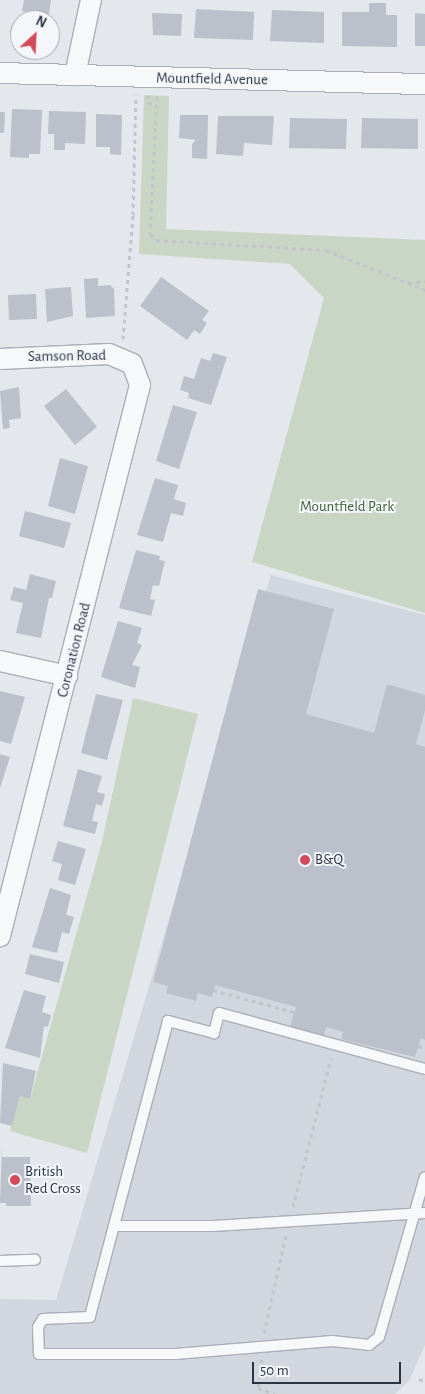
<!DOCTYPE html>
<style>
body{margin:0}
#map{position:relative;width:425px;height:1394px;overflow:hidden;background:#e4e7ec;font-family:"Alegreya Sans",sans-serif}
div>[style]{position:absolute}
.built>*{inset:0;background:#d2d6de}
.green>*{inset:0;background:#c9d6c5}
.building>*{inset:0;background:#bbc0ca}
.path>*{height:3px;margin-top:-1.5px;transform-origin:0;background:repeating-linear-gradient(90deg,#c2c5cb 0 4px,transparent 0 8px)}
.roads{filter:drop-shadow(1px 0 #a9aeb7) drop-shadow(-1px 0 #a9aeb7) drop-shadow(0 1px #a9aeb7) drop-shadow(0 -1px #a9aeb7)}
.service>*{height:10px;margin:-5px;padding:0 5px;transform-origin:5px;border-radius:5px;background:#f7f8fa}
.minor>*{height:20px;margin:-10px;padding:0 10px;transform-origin:10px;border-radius:10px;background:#f7f8fa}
.dots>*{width:14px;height:14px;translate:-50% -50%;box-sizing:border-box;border:2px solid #f4f6f9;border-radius:50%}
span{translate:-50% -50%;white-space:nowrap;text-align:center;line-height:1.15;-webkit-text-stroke:4px #f4f6f9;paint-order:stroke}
.street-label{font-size:15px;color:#2b3445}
.park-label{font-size:15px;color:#3f6138}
.poi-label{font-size:15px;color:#2b3445}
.left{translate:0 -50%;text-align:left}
.north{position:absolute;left:10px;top:10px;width:50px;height:50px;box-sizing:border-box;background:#f4f6f9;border:1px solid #a4a8b1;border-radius:50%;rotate:25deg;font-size:14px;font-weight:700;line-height:20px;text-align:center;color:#2b3445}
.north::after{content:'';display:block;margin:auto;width:18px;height:22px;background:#d1495b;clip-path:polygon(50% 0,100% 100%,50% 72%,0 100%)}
.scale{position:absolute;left:252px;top:1362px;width:149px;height:22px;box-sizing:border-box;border:2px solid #2b3445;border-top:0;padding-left:6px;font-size:15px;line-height:18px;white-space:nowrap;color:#2b3445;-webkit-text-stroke:4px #f4f6f9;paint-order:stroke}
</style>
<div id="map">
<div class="built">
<div style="clip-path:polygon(271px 575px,425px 615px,425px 1345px,409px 1381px,395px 1394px,0 1394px,0 1299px,56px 1300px)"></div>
</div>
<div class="green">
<div style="clip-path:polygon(144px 95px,169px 96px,166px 229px,425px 240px,425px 613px,252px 562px,324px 298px,290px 264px,139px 254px)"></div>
<div style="clip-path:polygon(133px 698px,198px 714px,87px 1153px,10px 1131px,20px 1096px,30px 1099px,102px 842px)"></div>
</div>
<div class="building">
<div style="clip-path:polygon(24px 0,51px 0,48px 20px,22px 20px,23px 14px,45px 17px,22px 11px)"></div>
<div style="clip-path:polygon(369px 3px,386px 3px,386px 15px,397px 15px,397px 47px,342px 46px,342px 12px,369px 12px)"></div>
<div style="clip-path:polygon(196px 9px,254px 12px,253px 40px,194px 38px)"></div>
<div style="clip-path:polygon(272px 10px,324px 12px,324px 43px,270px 41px)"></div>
<div style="clip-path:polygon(152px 13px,182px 14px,181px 36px,153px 35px)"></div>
<div style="clip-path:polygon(415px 13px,425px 14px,425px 46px,415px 46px)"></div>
<div style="clip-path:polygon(19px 31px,20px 32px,20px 45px,16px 44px)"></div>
<div style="clip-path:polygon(12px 109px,42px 110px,40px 154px,29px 154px,29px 158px,10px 157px)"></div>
<div style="clip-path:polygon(49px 111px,86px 112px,85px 144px,65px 143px,65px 150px,54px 150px,54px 134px,48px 134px)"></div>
<div style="clip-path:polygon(0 112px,5px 112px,4px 133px,0 133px)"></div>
<div style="clip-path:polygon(96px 114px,122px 115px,121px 155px,110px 154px,110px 147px,96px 147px)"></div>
<div style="clip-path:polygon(180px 115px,208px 115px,207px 159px,192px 158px,192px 144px,196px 140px,179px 138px)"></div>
<div style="clip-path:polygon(218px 116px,274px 116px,272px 145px,244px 143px,243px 156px,216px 154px)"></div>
<div style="clip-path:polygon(290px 118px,347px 119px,346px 149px,289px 148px)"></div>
<div style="clip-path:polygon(362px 118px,418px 119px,418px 149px,361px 148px)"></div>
<div style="clip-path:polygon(161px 277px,209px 311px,202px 320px,207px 323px,200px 334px,194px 330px,187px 340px,140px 306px)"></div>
<div style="clip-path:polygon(98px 278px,98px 286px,110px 285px,114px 289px,115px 316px,86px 318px,84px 279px)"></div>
<div style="clip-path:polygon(71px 287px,73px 316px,47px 322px,45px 289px)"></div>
<div style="clip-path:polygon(36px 294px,37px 319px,9px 320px,8px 295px)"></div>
<div style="clip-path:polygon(213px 353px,227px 357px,211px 405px,188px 398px,189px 393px,180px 390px,184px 376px,194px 379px,201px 358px,210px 361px)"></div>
<div style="clip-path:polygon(19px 387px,21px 418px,9px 420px,10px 428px,3px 429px,0 391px)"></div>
<div style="clip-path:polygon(66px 389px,97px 427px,75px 445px,44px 406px)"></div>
<div style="clip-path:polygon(173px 405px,197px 412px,179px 469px,156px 461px)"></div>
<div style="clip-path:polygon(60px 458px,88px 466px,75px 514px,48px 506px)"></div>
<div style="clip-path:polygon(155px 478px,178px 485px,174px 499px,186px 503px,183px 516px,171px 513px,163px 542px,137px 535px)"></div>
<div style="clip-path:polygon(25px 511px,71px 523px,64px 548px,19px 536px)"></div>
<div style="clip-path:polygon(136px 550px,160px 556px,159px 560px,165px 561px,159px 586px,153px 585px,150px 599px,155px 600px,151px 616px,119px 608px)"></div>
<div style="clip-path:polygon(30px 574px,56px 581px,52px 598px,49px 598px,41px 638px,16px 633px,23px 603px,10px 600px,14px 587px,26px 590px)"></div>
<div style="clip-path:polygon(258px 589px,334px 609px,306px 714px,374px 733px,387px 684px,425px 695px,425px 710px,416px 744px,425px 747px,425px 1040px,421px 1038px,415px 1057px,341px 1039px,343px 1032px,326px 1027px,324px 1036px,290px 1027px,296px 1007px,215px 985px,212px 997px,198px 993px,196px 1001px,166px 993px,168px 986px,153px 982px)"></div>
<div style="clip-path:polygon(118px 621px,142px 628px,137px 643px,142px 645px,132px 665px,140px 667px,135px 688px,101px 677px)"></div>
<div style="clip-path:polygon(0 691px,25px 697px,11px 744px,0 741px)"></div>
<div style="clip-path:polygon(96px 694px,123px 700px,107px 760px,81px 753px)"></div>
<div style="clip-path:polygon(0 754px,10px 757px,0 788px)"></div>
<div style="clip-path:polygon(78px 769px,102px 776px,97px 792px,105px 794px,102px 806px,96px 804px,92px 821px,98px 822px,95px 834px,63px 826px)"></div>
<div style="clip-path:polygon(58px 841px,86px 849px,75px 885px,58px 880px,62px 864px,52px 861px)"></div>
<div style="clip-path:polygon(50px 888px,71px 895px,66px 915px,74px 917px,69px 934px,62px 932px,57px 953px,32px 947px)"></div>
<div style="clip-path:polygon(30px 954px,64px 962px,59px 983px,25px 974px)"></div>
<div style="clip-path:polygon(24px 990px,46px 996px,42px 1012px,51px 1015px,48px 1027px,44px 1026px,40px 1058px,5px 1048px)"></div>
<div style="clip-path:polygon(3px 1063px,36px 1071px,30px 1099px,20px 1096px,12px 1126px,0 1123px)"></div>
<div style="clip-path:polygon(2px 1143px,2px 1157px,30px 1157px,31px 1206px,6px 1206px,6px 1203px,0 1203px)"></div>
</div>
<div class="path">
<div style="left:148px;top:95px;width:8px;rotate:90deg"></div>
<div style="left:148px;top:103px;width:8px;rotate:7deg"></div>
<div style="left:157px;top:96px;width:138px;rotate:92.9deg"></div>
<div style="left:150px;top:234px;width:8px;rotate:45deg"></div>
<div style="left:156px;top:240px;width:170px;rotate:3.4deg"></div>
<div style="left:326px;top:250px;width:107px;rotate:22deg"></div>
<div style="left:408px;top:283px;width:17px;rotate:-7deg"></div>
<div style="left:123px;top:339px;width:124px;rotate:-85.4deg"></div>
<div style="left:133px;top:215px;width:120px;rotate:-88.6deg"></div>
<div style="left:213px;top:990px;width:84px;rotate:15.2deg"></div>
<div style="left:418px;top:1046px;width:7px;rotate:16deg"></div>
<div style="left:293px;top:1207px;width:154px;rotate:-75.7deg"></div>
<div style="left:264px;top:1333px;width:100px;rotate:-77.3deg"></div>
<div style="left:262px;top:1359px;width:29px;rotate:98deg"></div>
<div style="left:258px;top:1388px;width:18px;rotate:19deg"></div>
<div style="left:419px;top:1379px;width:6px;rotate:18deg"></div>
</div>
<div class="roads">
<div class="service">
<div style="left:425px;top:1069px;width:213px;rotate:-164.8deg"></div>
<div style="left:219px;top:1013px;width:21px;rotate:104deg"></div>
<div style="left:214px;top:1033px;width:48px;rotate:-165.4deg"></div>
<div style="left:168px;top:1021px;width:306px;rotate:104.8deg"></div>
<div style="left:90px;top:1317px;width:47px;rotate:177.6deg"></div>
<div style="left:43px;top:1319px;width:9px;rotate:122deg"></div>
<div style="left:38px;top:1327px;width:27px;rotate:88deg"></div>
<div style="left:39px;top:1354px;width:136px"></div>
<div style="left:175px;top:1354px;width:158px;rotate:-4.7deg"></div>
<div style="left:332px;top:1341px;width:37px;rotate:6deg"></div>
<div style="left:369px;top:1345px;width:13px;rotate:-39deg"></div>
<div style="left:379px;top:1337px;width:166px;rotate:-74deg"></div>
<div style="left:115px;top:1226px;width:98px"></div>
<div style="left:213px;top:1226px;width:212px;rotate:-3.5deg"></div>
<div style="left:0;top:1261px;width:35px;rotate:-2deg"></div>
</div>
<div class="minor">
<div style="left:0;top:73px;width:425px;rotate:1.5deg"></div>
<div style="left:75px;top:75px;width:77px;rotate:-78deg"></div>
<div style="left:0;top:359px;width:109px;rotate:-2.6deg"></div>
<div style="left:109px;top:354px;width:25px;rotate:23deg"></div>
<div style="left:132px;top:364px;width:22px;rotate:69deg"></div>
<div style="left:140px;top:385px;width:569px;rotate:104.26deg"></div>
<div style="left:0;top:661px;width:69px;rotate:12.6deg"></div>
</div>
</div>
<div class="dots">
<div style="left:305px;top:860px;background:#d1495b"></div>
<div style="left:15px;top:1180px;background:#d1495b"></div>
</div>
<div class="street-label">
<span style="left:212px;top:79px;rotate:1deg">Mountfield Avenue</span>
<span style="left:67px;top:356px;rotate:-1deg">Samson Road</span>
<span style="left:74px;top:650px;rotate:-76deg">Coronation Road</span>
</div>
<div class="park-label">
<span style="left:347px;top:507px">Mountfield Park</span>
</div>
<div class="poi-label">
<span class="left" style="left:315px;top:860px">B&amp;Q</span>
<span class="left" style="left:25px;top:1180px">British<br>Red Cross</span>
</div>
<div class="north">N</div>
<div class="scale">50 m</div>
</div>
